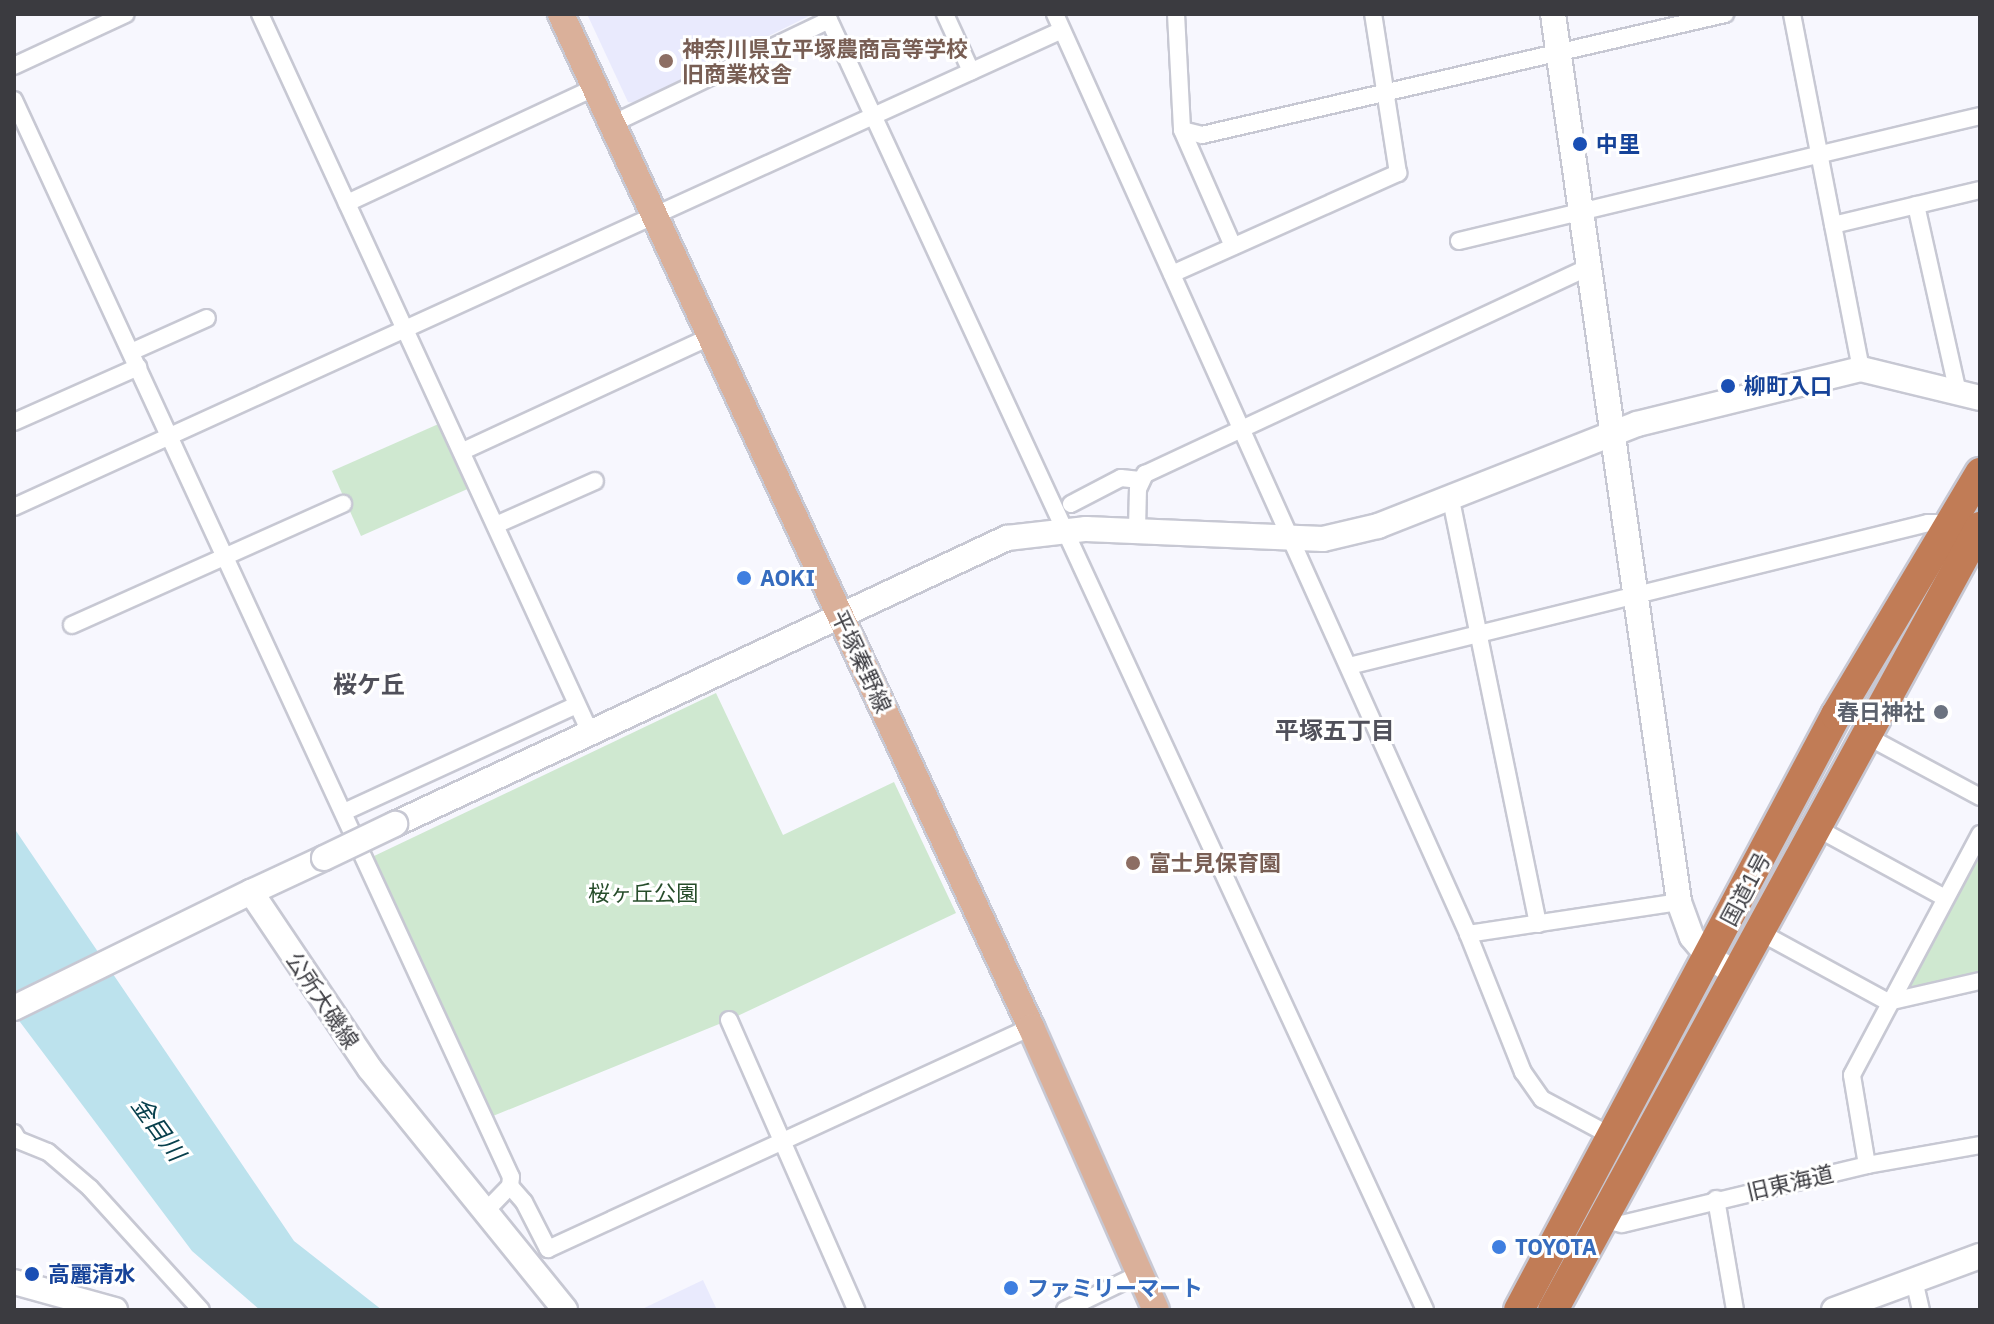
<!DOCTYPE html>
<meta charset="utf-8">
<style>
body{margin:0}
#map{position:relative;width:1994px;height:1324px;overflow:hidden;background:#f7f7fe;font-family:"IBM Plex Sans","Noto Sans JP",sans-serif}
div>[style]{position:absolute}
.built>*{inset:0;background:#e9eafd}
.green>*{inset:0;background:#cfe8d0}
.water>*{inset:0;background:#bce2ed}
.roads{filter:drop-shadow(2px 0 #c7c8d3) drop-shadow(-2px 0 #c7c8d3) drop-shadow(0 2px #c7c8d3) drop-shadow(0 -2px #c7c8d3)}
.street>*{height:16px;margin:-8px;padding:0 8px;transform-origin:8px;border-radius:8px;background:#fff}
.secondary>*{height:24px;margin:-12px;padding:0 12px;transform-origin:12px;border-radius:12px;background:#fff}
.primary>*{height:26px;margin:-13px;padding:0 13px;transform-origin:13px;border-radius:13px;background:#dab09a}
.highway>*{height:30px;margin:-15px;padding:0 15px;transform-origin:15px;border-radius:15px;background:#c17c56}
.bridges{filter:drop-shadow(2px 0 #c7c8d3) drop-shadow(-2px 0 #c7c8d3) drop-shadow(0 2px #c7c8d3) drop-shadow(0 -2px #c7c8d3)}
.secondary-bridge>*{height:24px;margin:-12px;padding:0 12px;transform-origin:12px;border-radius:12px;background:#fff}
.dots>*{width:22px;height:22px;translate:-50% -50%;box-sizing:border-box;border:4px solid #fff;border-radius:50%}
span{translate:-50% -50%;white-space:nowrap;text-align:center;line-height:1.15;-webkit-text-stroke:6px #fff;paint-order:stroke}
.education-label{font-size:22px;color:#785e54;font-weight:700}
.left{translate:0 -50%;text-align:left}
.transit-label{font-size:22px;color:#164399;font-weight:700}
.shop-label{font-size:22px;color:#366cbe;font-weight:700}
.street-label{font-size:22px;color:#3b3b40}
.worship-label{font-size:22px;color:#5b616d;font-weight:700}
.right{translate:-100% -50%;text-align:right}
.park-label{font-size:22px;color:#274d2b}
.neighbourhood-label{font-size:24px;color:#50505a;font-weight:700}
.water-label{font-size:24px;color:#08404d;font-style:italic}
.frame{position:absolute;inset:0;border:16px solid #3b3b40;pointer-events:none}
</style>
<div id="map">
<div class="built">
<div style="clip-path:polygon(587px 14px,811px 14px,811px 15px,634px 103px,628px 102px)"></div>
<div style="clip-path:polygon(703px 1280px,717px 1310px,640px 1310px)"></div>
</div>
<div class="green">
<div style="clip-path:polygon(443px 422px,472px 487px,361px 536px,332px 471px)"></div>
<div style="clip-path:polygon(716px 693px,783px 835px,894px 782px,956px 913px,729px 1020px,493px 1116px,372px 857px)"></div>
<div style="clip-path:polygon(1980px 855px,1980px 972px,1911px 990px,1907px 986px)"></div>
</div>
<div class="water">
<div style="clip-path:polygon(14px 828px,294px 1241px,382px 1310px,260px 1310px,192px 1251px,14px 1014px)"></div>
</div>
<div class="roads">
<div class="street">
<div style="left:260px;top:14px;width:790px;rotate:65.32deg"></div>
<div style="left:945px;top:14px;width:63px;rotate:65.5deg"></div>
<div style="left:1055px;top:14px;width:1008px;rotate:65.82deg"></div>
<div style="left:1468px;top:934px;width:149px;rotate:68.3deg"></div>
<div style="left:1523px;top:1072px;width:33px;rotate:55deg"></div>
<div style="left:1542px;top:1099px;width:83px;rotate:28.1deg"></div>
<div style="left:1176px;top:14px;width:116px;rotate:87deg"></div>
<div style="left:1182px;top:130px;width:127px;rotate:66.3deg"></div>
<div style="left:1792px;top:14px;width:362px;rotate:79deg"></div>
<div style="left:829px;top:20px;width:1421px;rotate:65.2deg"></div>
<div style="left:14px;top:66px;width:123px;rotate:-24.9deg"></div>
<div style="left:14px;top:100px;width:1186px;rotate:65.23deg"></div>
<div style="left:511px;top:1177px;width:9px;rotate:96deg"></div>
<div style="left:510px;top:1186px;width:35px;rotate:134deg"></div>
<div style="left:614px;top:123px;width:238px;rotate:-25.6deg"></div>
<div style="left:829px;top:20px;width:7px;rotate:-117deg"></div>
<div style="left:1182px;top:130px;width:21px;rotate:14deg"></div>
<div style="left:1202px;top:135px;width:537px;rotate:-13.03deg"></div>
<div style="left:347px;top:203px;width:272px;rotate:-25deg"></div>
<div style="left:1916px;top:205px;width:189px;rotate:77.4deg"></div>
<div style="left:1833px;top:225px;width:151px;rotate:-13.4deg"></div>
<div style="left:1459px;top:241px;width:536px;rotate:-13.49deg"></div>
<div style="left:1172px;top:274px;width:248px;rotate:-24.1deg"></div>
<div style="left:1398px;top:173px;width:161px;rotate:-98.9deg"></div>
<div style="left:131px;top:352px;width:83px;rotate:-24.1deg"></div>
<div style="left:14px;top:422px;width:136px;rotate:-23.9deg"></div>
<div style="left:463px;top:451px;width:274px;rotate:-24.8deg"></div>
<div style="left:1450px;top:495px;width:438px;rotate:78.4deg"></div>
<div style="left:1071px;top:504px;width:56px;rotate:-27.5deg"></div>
<div style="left:1121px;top:478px;width:19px;rotate:6deg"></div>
<div style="left:14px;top:507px;width:1151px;rotate:-24.47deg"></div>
<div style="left:498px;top:524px;width:106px;rotate:-23.9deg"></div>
<div style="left:1137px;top:529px;width:40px;rotate:-88.6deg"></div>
<div style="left:1138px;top:489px;width:17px;rotate:-65deg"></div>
<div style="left:1145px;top:474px;width:490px;rotate:-25deg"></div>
<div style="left:72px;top:625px;width:297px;rotate:-24.1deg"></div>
<div style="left:1349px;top:666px;width:596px;rotate:-13.87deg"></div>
<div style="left:1928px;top:523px;width:18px"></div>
<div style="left:1863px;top:734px;width:133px;rotate:28.3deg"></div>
<div style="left:344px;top:812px;width:256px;rotate:-24.7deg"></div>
<div style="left:1813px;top:826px;width:150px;rotate:28.6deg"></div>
<div style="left:1756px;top:930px;width:150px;rotate:28.6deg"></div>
<div style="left:1888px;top:1002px;width:94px;rotate:-12.9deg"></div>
<div style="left:1468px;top:934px;width:213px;rotate:-8.6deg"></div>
<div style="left:729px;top:1020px;width:317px;rotate:66.3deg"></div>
<div style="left:14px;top:1133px;width:8px;rotate:60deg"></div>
<div style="left:18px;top:1140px;width:32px;rotate:22deg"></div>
<div style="left:48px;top:1152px;width:55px;rotate:40.6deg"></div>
<div style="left:90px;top:1188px;width:165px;rotate:47.7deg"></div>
<div style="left:1867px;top:1165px;width:91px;rotate:-99.5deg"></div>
<div style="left:1852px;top:1075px;width:273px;rotate:-62deg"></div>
<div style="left:510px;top:1186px;width:21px;rotate:49deg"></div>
<div style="left:524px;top:1202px;width:53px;rotate:62.9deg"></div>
<div style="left:548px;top:1249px;width:532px;rotate:-24.68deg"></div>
<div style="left:1716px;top:1199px;width:113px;rotate:80.3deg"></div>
<div style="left:1602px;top:1220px;width:20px;rotate:11deg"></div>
<div style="left:1622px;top:1224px;width:252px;rotate:-13.5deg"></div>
<div style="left:1867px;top:1165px;width:115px;rotate:-10deg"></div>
<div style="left:1914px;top:1280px;width:31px;rotate:77deg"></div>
<div style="left:1065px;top:1310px;width:82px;rotate:-25.9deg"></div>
</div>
<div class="secondary">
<div style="left:1553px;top:14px;width:897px;rotate:81.92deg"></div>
<div style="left:1679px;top:902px;width:37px;rotate:70deg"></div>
<div style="left:1692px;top:937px;width:26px;rotate:50deg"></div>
<div style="left:1709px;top:957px;width:28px;rotate:32deg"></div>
<div style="left:395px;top:824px;width:676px;rotate:-25.05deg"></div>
<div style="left:1007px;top:538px;width:80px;rotate:-6.5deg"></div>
<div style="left:1086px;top:529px;width:237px;rotate:2.4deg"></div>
<div style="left:1323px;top:539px;width:57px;rotate:-13.3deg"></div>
<div style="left:1378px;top:526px;width:278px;rotate:-21.5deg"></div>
<div style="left:1637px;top:424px;width:231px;rotate:-13.8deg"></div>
<div style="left:1861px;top:369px;width:122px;rotate:13.7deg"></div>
<div style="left:251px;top:892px;width:81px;rotate:-25deg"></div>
<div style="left:14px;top:1008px;width:264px;rotate:-26.1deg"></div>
<div style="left:251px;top:892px;width:213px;rotate:56.1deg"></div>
<div style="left:370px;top:1069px;width:310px;rotate:51deg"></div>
<div style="left:14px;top:1282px;width:105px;rotate:15.5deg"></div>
<div style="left:1834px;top:1310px;width:156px;rotate:-20.3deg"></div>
</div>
<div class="primary">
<div style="left:561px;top:14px;width:1117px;rotate:65.11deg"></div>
<div style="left:1031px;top:1027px;width:309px;rotate:66.2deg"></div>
</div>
<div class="highway">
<div style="left:1519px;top:1310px;width:674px;rotate:-61.95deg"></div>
<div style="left:1836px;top:715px;width:282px;rotate:-59.2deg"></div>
<div style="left:1553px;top:1310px;width:892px;rotate:-61.39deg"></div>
</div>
</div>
<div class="bridges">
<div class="secondary-bridge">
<div style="left:324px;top:858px;width:79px;rotate:-25.6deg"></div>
</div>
</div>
<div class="dots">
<div style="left:666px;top:61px;background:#8d6e63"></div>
<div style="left:1580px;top:144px;background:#1a4fb4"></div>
<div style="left:1728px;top:386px;background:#1a4fb4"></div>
<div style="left:744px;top:578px;background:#3f7fe0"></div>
<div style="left:1941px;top:712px;background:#6b7280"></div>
<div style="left:1133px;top:863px;background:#8d6e63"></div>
<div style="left:1499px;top:1247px;background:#3f7fe0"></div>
<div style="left:32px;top:1274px;background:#1a4fb4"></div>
<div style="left:1011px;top:1288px;background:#3f7fe0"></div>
</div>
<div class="education-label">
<span class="left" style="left:682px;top:61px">神奈川県立平塚農商高等学校<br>旧商業校舎</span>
<span class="left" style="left:1149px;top:863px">富士見保育園</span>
</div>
<div class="transit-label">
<span class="left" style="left:1596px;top:144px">中里</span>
<span class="left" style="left:1744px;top:386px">柳町入口</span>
<span class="left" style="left:48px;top:1274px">高麗清水</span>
</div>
<div class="shop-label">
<span class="left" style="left:760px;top:578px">AOKI</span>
<span class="left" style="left:1515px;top:1247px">TOYOTA</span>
<span class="left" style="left:1027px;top:1288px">ファミリーマート</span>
</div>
<div class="street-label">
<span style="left:862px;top:661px;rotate:65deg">平塚秦野線</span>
<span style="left:1745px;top:889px;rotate:-62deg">国道1号</span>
<span style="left:323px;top:1000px;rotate:56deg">公所大磯線</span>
<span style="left:1790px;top:1182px;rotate:-13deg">旧東海道</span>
</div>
<div class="worship-label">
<span class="right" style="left:1925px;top:712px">春日神社</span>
</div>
<div class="park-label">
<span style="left:643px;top:893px">桜ヶ丘公園</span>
</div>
<div class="neighbourhood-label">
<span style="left:369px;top:685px">桜ケ丘</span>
<span style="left:1335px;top:731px">平塚五丁目</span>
</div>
<div class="water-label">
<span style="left:158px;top:1129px;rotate:54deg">金目川</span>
</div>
<div class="frame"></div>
</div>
